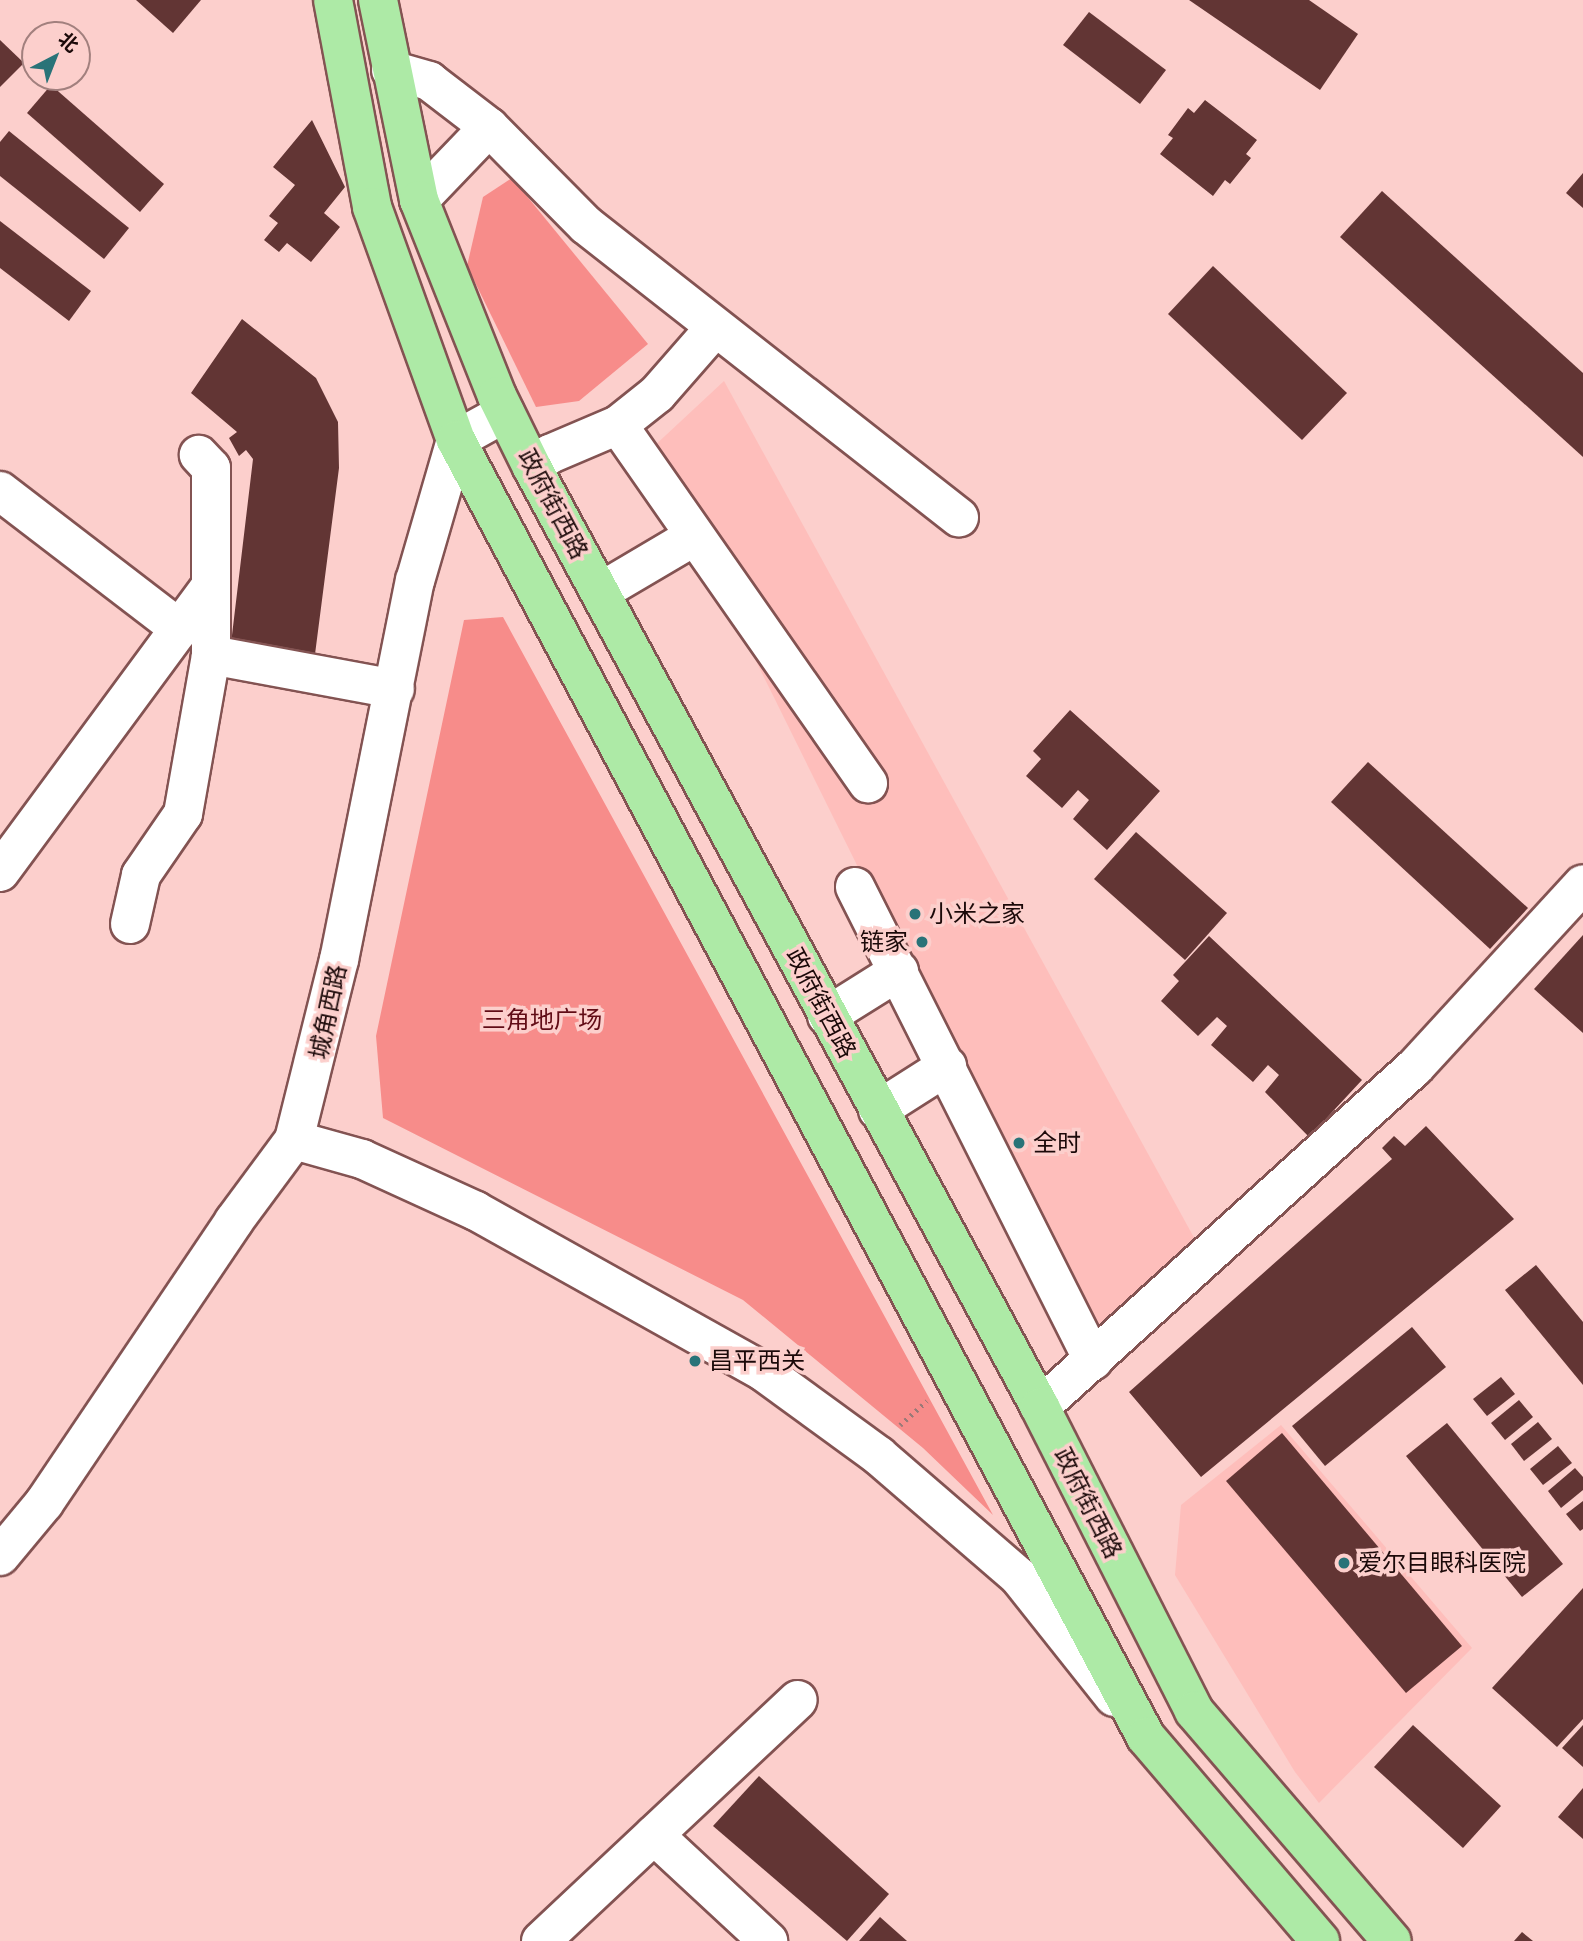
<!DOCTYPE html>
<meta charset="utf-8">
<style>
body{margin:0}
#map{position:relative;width:1583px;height:1941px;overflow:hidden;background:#fccfcc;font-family:Mulish,"Noto Sans SC",sans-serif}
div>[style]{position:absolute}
.built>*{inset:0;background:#febebb}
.green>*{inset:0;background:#f78c8a}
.building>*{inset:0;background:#623534}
.path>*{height:4.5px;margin-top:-2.25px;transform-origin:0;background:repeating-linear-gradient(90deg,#9a7977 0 2px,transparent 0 7px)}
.roads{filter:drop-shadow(2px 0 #835352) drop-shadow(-2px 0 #835352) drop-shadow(0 2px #835352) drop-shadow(0 -2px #835352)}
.minor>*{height:38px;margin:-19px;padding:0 19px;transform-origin:19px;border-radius:19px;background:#fff}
.major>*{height:38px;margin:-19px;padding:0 19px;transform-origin:19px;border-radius:19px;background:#adeaa6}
.dots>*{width:19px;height:19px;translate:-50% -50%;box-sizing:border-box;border:4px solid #fccfcc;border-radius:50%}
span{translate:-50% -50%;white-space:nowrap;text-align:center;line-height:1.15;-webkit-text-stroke:7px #fccfcc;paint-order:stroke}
.street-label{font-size:24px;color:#1b0909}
.poi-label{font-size:24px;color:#1b0909}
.left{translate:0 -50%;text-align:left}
.right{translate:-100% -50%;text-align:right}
.park-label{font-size:24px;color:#610c16}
.north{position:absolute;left:21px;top:21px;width:70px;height:70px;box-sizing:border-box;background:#fccfcc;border:2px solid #a2807e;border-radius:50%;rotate:42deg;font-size:19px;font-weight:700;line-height:28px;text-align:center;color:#1b0909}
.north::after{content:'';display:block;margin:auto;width:24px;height:32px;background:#297378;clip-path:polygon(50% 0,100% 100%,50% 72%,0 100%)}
</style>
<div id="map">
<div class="built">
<div style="clip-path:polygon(724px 381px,1203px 1254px,1092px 1340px,651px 449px)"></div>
<div style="clip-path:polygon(1281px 1425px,1472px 1648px,1319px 1803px,1295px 1772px,1175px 1575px,1181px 1505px)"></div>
</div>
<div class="green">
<div style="clip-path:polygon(512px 178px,648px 344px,579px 401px,536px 407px,467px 266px,483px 197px)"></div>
<div style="clip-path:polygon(503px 617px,993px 1515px,923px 1448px,743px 1300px,383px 1118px,376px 1036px,464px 620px)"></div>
</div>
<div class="building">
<div style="clip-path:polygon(136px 0,201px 0,173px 33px)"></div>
<div style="clip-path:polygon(1189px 0,1309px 0,1358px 34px,1320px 90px)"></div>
<div style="clip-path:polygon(1089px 12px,1166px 70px,1140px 104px,1063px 45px)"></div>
<div style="clip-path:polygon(0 40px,24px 63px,0 87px)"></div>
<div style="clip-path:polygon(51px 85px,164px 184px,140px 212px,27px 113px)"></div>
<div style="clip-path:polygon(1205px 100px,1257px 140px,1246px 154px,1251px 158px,1230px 184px,1225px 180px,1213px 196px,1160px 154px,1173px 138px,1168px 135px,1188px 108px,1194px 113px)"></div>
<div style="clip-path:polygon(312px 120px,345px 187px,324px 213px,340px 227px,311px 262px,287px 243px,279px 252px,264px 240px,278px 223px,269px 216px,295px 185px,273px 167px)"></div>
<div style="clip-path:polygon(9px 131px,129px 228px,104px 259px,0 176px,0 142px)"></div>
<div style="clip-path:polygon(1583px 173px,1583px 208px,1566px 193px)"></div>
<div style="clip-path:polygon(1382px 191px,1583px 373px,1583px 457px,1340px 237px)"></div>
<div style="clip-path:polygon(0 221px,91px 291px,69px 321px,0 268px)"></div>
<div style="clip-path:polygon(1213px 266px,1347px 393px,1302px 440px,1168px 314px)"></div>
<div style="clip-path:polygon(242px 319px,316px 378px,338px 422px,339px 468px,314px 662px,230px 652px,253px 459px,246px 450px,239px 456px,229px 438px,237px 432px,191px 393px)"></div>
<div style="clip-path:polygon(1070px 710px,1160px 791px,1107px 850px,1073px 819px,1089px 800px,1078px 790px,1062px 808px,1026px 776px,1041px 759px,1033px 751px)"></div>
<div style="clip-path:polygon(1368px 762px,1528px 908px,1490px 949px,1331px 802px)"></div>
<div style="clip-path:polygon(1136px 832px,1227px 913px,1185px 960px,1094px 879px)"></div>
<div style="clip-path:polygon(1583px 935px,1583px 1033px,1534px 989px)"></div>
<div style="clip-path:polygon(1209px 936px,1362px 1080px,1309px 1137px,1265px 1092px,1279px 1075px,1268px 1065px,1253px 1082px,1211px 1045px,1227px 1026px,1217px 1017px,1198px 1036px,1161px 1001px,1179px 981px,1173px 975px)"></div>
<div style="clip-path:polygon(1426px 1126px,1514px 1219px,1201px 1477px,1129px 1392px,1392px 1159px,1382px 1148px,1394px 1136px,1405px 1146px)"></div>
<div style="clip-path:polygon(1536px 1265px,1583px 1322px,1583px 1385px,1505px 1290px)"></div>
<div style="clip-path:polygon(1412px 1327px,1446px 1367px,1325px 1466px,1292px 1426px)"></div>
<div style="clip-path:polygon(1501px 1377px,1515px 1394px,1487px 1416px,1473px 1399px)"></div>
<div style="clip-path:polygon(1519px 1400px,1533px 1417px,1505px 1440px,1491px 1423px)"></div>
<div style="clip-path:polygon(1538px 1422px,1552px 1439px,1524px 1461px,1511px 1444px)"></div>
<div style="clip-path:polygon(1447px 1423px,1563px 1564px,1522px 1597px,1406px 1456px)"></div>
<div style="clip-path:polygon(1282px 1433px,1462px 1646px,1406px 1693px,1226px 1481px)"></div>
<div style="clip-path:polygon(1558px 1446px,1572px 1463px,1543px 1485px,1530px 1469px)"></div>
<div style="clip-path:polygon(1575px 1468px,1583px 1477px,1583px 1490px,1561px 1508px,1548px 1491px)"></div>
<div style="clip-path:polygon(1583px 1501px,1583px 1529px,1580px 1531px,1566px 1514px)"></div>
<div style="clip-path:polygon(1583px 1588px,1583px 1719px,1557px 1747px,1492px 1688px)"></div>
<div style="clip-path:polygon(1413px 1725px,1501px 1806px,1463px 1848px,1374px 1767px)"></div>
<div style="clip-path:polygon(1583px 1725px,1583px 1767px,1562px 1748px)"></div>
<div style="clip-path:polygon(759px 1776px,889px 1894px,847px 1941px,713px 1826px)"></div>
<div style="clip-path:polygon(1583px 1788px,1583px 1839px,1558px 1817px)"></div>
<div style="clip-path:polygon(880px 1917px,907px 1941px,859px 1941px)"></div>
<div style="clip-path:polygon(1522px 1932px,1533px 1941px,1514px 1941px)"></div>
</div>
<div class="path">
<div style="left:900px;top:1425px;width:36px;rotate:-42deg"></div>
</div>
<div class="roads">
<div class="minor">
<div style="left:391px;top:70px;width:40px;rotate:16deg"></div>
<div style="left:429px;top:81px;width:76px;rotate:37.5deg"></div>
<div style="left:489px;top:127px;width:138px;rotate:45.3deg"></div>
<div style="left:586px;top:225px;width:474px;rotate:38.1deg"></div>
<div style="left:419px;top:200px;width:101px;rotate:-46.2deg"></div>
<div style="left:618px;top:425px;width:437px;rotate:55.1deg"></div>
<div style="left:532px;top:467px;width:22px;rotate:-36deg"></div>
<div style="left:550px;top:454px;width:74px;rotate:-23.1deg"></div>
<div style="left:618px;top:425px;width:50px;rotate:-38.5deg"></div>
<div style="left:657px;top:394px;width:86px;rotate:-48.8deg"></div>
<div style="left:0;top:491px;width:227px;rotate:37.5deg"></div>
<div style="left:600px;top:592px;width:108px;rotate:-30.6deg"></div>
<div style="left:211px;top:655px;width:187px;rotate:10.5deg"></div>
<div style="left:0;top:872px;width:355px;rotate:-53.6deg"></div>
<div style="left:855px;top:887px;width:530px;rotate:63.29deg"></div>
<div style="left:130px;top:924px;width:50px;rotate:-77.3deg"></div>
<div style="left:141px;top:875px;width:74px;rotate:-55.5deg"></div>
<div style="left:183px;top:814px;width:161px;rotate:-80deg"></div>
<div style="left:211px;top:655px;width:187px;rotate:-90deg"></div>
<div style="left:211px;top:468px;width:18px;rotate:-133deg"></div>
<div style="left:827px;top:1016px;width:85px;rotate:-32deg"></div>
<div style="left:878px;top:1110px;width:82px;rotate:-32.5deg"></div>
<div style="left:294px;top:1140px;width:71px;rotate:15.6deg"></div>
<div style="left:362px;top:1159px;width:125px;rotate:24.5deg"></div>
<div style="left:476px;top:1211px;width:330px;rotate:29.2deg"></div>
<div style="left:764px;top:1372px;width:142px;rotate:36.1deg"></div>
<div style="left:879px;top:1456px;width:185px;rotate:40.8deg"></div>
<div style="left:1019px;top:1577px;width:153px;rotate:51.6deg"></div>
<div style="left:1040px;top:1407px;width:506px;rotate:-42.2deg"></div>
<div style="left:1415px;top:1067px;width:248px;rotate:-47.4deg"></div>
<div style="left:0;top:1556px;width:69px;rotate:-50.3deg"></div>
<div style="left:44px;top:1503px;width:340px;rotate:-56deg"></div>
<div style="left:234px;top:1221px;width:101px;rotate:-53.5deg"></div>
<div style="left:294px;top:1140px;width:186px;rotate:-76deg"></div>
<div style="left:339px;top:960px;width:387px;rotate:-78.7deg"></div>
<div style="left:415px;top:581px;width:147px;rotate:-73.8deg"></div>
<div style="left:456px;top:440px;width:56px;rotate:-28.9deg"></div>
<div style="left:654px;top:1835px;width:156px;rotate:42.9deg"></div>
<div style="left:541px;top:1941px;width:352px;rotate:-43.2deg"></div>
</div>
<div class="major">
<div style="left:333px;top:0;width:211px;rotate:79.3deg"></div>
<div style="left:372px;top:207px;width:248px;rotate:70.2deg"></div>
<div style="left:456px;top:440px;width:1469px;rotate:61.99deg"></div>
<div style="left:1146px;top:1737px;width:268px;rotate:49.5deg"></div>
<div style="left:378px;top:0;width:204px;rotate:78.4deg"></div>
<div style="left:419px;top:200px;width:211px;rotate:68.3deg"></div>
<div style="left:497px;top:396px;width:79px;rotate:63.8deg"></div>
<div style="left:532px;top:467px;width:1068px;rotate:61.61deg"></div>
<div style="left:1040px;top:1407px;width:341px;rotate:63.1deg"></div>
<div style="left:1194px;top:1711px;width:303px;rotate:49.3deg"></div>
</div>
</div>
<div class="dots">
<div style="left:915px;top:914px;background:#297378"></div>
<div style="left:922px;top:942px;background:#297378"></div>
<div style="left:1019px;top:1143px;background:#297378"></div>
<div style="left:695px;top:1361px;background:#297378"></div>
<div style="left:1344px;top:1563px;background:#297378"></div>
</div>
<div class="street-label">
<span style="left:553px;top:504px;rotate:62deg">政府街西路</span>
<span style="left:821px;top:1003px;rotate:62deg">政府街西路</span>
<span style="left:328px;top:1012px;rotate:-78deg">城角西路</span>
<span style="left:1088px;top:1503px;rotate:63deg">政府街西路</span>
</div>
<div class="poi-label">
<span class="left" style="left:929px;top:914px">小米之家</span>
<span class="right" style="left:908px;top:942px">链家</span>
<span class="left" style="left:1033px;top:1143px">全时</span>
<span class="left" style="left:709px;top:1361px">昌平西关</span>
<span class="left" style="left:1358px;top:1563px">爱尔目眼科医院</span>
</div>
<div class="park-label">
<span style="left:542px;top:1020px">三角地广场</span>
</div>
<div class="north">北</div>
</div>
